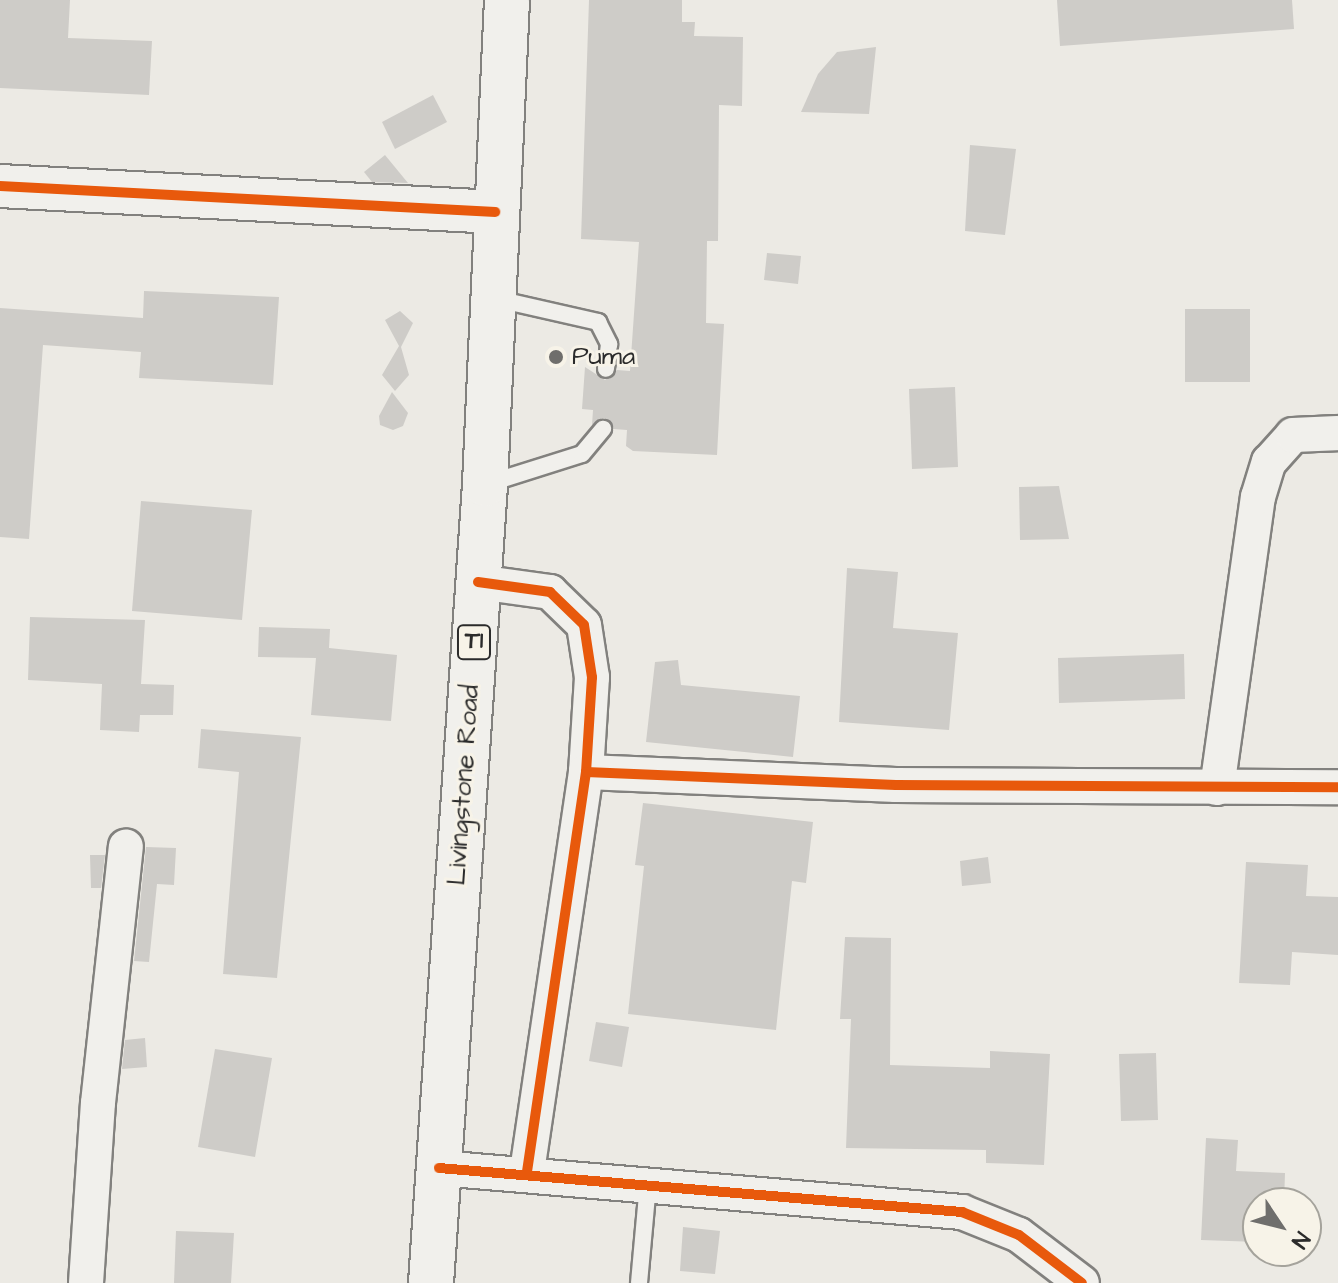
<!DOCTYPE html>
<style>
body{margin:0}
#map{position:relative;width:1338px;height:1283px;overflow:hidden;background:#eceae4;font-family:"Architects Daughter",sans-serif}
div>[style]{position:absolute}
.building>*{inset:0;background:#ceccc8}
.roads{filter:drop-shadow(2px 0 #82817e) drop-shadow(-2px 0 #82817e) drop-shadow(0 2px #82817e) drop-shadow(0 -2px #82817e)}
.service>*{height:16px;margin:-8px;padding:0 8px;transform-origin:8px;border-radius:8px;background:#f1f0ec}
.minor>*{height:34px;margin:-17px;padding:0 17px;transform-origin:17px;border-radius:17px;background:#f1f0ec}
.tertiary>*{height:42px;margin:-21px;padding:0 21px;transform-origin:21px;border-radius:21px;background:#f1f0ec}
.trunk>*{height:44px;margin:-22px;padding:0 22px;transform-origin:22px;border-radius:22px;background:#f1f0ec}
.cycleway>*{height:10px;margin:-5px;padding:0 5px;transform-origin:5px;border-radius:5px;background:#e8590c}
.dots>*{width:22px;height:22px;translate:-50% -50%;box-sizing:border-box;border:4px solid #f7f3e8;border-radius:50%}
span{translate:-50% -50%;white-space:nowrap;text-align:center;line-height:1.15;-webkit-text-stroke:6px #f7f3e8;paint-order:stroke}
.shield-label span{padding:2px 6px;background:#f7f3e8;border:2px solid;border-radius:6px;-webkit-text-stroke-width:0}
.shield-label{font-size:24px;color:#2b2b2b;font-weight:700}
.poi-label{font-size:26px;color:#2b2b2b}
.left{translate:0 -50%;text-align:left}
.street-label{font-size:26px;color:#2b2b2b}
.north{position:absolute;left:1242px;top:1187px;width:80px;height:80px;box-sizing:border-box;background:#f7f3e8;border:2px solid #a5a39c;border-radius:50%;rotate:125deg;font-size:22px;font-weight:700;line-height:32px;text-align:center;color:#2b2b2b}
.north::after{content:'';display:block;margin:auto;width:28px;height:36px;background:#6f6e6c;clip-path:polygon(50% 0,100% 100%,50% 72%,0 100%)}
</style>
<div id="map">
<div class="building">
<div style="clip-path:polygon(0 0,70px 0,68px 38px,152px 41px,149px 95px,0 88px)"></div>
<div style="clip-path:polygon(589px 0,682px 0,682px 22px,695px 22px,694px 36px,743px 37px,742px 106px,719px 105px,718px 241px,707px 241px,706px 323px,724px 324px,717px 455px,633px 451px,626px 446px,627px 430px,614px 429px,604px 418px,592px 425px,593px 410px,582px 409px,585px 367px,605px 380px,617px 370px,630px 371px,639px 242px,581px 239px)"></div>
<div style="clip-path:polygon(1057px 0,1292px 0,1294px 29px,1060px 46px)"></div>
<div style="clip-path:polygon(876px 47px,869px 114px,801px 112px,818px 74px,837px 52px)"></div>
<div style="clip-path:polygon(433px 95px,447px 122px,395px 149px,382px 122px)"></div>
<div style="clip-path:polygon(970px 145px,1016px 149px,1005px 235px,965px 231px)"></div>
<div style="clip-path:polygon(385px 155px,408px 183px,372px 182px,364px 172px)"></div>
<div style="clip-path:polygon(767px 253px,801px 256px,798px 284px,764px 280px)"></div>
<div style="clip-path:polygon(144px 291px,279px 297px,273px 385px,139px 378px,141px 352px,43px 345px,29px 539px,0 537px,0 308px,143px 318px)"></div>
<div style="clip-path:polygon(1185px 309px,1250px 309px,1250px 382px,1185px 382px)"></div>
<div style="clip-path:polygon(400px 311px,413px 323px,401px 347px,409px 375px,395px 391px,382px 375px,399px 346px,385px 320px)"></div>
<div style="clip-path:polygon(955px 387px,958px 467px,912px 469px,909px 389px)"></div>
<div style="clip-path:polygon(392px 392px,408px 413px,403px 426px,393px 430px,380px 425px,379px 416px)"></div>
<div style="clip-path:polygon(1059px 486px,1069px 539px,1020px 540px,1019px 487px)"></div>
<div style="clip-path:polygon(141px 501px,252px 510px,242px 620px,132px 611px)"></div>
<div style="clip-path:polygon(847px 568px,898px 572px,893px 628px,958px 633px,949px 730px,839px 722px)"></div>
<div style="clip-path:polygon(30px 617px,145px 620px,141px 684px,174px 685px,173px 715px,140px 715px,139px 732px,100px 730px,102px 684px,28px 680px)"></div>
<div style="clip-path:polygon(259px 627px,330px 629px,329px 648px,397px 655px,391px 721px,311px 715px,316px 658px,258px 657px)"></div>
<div style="clip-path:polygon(1184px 654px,1185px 699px,1059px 703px,1058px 658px)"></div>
<div style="clip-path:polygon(678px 660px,681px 685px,800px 696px,793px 757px,646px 742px,655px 662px)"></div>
<div style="clip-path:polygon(201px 729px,301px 737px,277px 978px,223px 974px,239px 772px,198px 768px)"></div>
<div style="clip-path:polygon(643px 803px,813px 822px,806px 883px,792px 881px,776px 1030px,628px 1014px,644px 866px,635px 865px)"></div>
<div style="clip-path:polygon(146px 847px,176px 848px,174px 885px,157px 884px,149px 962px,134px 961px)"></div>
<div style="clip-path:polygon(90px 855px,105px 855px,101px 888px,91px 888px)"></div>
<div style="clip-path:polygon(988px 857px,991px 883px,962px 886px,960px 861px)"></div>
<div style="clip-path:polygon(1246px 862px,1308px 865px,1306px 896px,1338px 897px,1338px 955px,1292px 952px,1290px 985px,1239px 983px)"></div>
<div style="clip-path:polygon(845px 937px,891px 938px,890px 1065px,990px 1068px,990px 1051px,1050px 1054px,1044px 1165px,986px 1163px,986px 1150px,846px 1148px,851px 1019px,840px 1019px)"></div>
<div style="clip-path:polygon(596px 1022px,629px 1027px,622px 1067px,589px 1061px)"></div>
<div style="clip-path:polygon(145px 1038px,147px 1067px,122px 1069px,125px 1040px)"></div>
<div style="clip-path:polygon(215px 1049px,272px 1058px,255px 1157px,198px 1147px)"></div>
<div style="clip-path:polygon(1156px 1053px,1158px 1120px,1121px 1121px,1119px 1054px)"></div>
<div style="clip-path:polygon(1206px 1138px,1238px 1140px,1236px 1171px,1285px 1173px,1284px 1203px,1258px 1203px,1258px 1242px,1201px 1240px)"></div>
<div style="clip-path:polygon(683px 1227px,720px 1231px,715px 1274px,680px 1271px)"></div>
<div style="clip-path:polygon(176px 1231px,234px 1233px,231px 1283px,174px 1283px)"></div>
</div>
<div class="roads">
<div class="service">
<div style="left:497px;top:299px;width:104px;rotate:12.8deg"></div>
<div style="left:598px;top:322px;width:25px;rotate:63deg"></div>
<div style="left:609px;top:344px;width:25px;rotate:97deg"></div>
<div style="left:490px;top:483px;width:96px;rotate:-17.5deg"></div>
<div style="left:582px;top:454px;width:33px;rotate:-50deg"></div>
<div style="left:639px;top:1283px;width:99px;rotate:-84.8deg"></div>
</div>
<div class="minor">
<div style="left:478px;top:582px;width:73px;rotate:7.9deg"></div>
<div style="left:550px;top:592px;width:47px;rotate:44.1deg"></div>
<div style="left:584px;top:625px;width:53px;rotate:81.3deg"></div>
<div style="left:592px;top:677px;width:95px;rotate:93.6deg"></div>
<div style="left:586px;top:772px;width:403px;rotate:98.4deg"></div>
<div style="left:586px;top:772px;width:310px;rotate:2.4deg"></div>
<div style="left:896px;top:785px;width:442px;rotate:0.3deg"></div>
<div style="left:1217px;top:788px;width:294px;rotate:-82deg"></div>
<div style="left:1258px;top:497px;width:37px;rotate:-73deg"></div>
<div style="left:1269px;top:462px;width:36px;rotate:-48deg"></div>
<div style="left:1293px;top:435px;width:45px;rotate:-2.5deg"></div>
<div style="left:439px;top:1168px;width:525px;rotate:4.81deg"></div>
<div style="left:962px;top:1212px;width:61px;rotate:22deg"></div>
<div style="left:1019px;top:1235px;width:79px;rotate:37.3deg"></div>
<div style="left:86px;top:1283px;width:180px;rotate:-86.2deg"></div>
<div style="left:98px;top:1103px;width:258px;rotate:-83.8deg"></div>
</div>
<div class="tertiary">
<div style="left:0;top:186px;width:496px;rotate:3deg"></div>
</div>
<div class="trunk">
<div style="left:431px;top:1283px;width:801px;rotate:-86.13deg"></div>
<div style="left:485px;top:484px;width:484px;rotate:-87.4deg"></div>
</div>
</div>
<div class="cycleway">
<div style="left:0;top:186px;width:496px;rotate:3deg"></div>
<div style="left:478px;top:582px;width:73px;rotate:7.9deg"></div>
<div style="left:550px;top:592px;width:47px;rotate:44.1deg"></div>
<div style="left:584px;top:625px;width:53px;rotate:81.3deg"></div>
<div style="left:592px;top:677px;width:95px;rotate:93.6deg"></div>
<div style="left:586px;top:772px;width:403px;rotate:98.4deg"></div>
<div style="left:586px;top:772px;width:310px;rotate:2.4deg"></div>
<div style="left:896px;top:785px;width:442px;rotate:0.3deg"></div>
<div style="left:439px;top:1168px;width:525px;rotate:4.81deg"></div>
<div style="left:962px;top:1212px;width:61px;rotate:22deg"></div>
<div style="left:1019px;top:1235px;width:79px;rotate:37.3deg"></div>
</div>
<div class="dots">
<div style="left:556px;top:357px;background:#6f6e6c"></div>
</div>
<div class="shield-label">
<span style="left:474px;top:642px">T1</span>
</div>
<div class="poi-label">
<span class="left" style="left:572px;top:357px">Puma</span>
</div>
<div class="street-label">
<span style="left:464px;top:785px;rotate:-86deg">Livingstone Road</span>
</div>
<div class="north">N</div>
</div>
